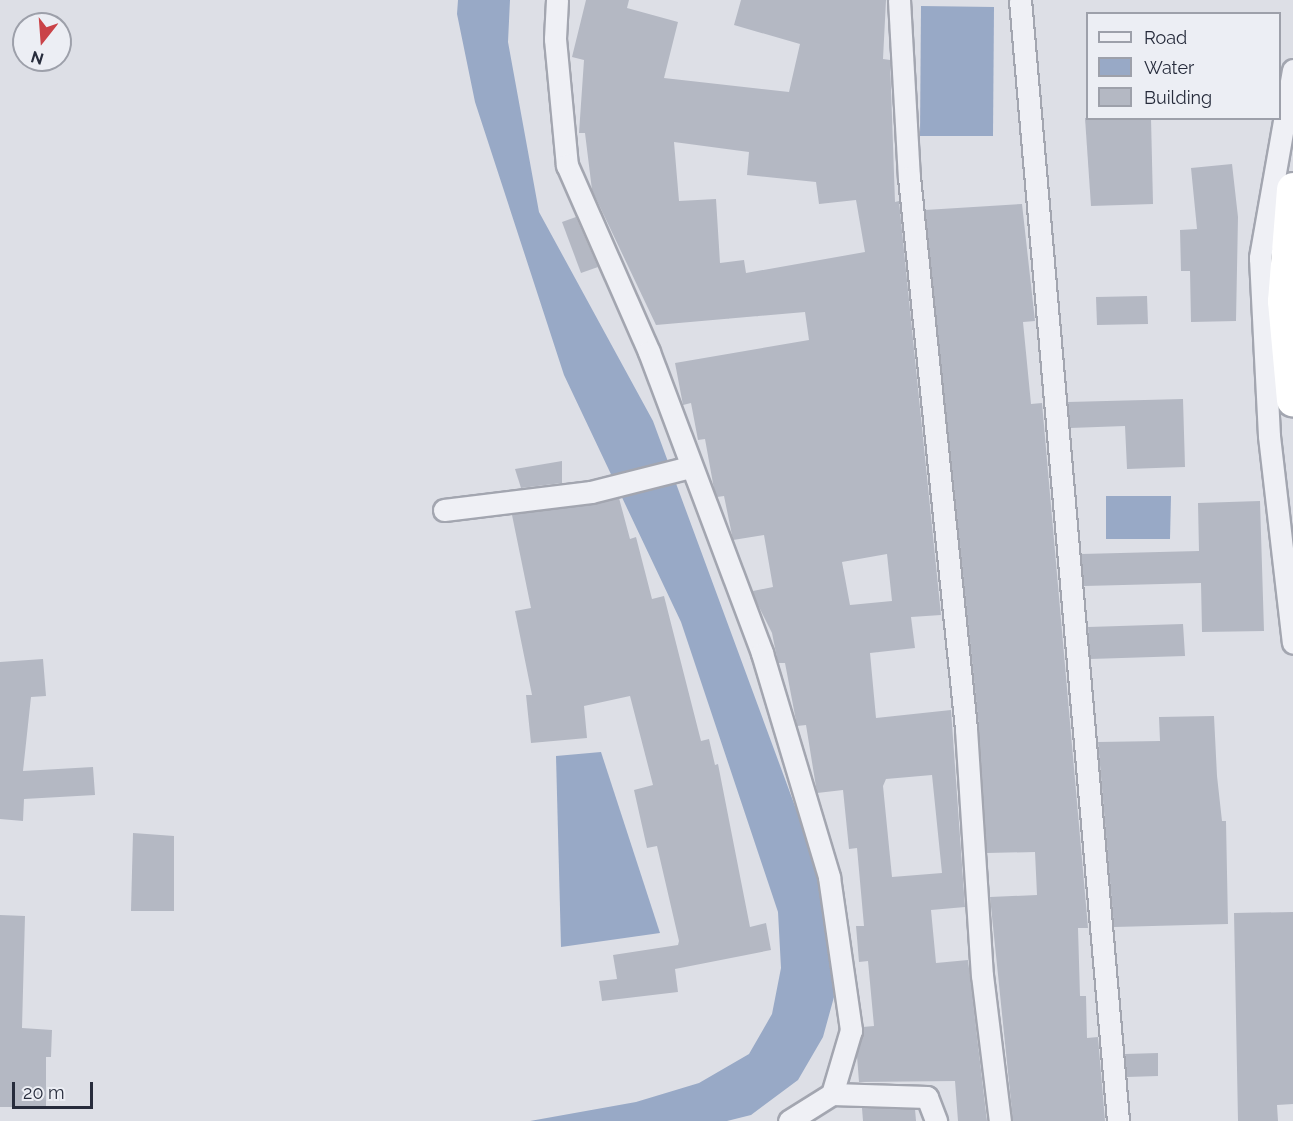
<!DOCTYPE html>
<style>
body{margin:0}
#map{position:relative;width:1293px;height:1121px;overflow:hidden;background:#dddfe6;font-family:Raleway,sans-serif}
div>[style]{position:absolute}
.water>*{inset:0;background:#98a9c6}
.building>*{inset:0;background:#b4b8c3}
.roads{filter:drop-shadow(2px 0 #a3a6b0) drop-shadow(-2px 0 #a3a6b0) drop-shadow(0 2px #a3a6b0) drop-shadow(0 -2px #a3a6b0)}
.minor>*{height:21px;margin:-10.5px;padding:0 10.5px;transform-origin:10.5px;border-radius:10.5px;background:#eff0f5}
.trunk>*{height:33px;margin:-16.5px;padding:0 16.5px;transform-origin:16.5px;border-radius:16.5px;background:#fff}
span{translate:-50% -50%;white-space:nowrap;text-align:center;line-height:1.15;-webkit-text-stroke:4.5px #eceef4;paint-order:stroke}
.legend{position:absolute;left:1086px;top:12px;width:195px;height:108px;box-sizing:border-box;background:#eceef4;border:2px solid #9da0aa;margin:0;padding:8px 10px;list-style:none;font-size:18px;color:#272c3c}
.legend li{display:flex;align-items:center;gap:12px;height:30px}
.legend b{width:30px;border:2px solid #9da0aa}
.north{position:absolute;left:12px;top:12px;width:60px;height:60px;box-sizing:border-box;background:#eceef4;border:2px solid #9da0aa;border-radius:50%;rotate:197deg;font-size:16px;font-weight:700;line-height:24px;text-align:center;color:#272c3c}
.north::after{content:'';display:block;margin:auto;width:21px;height:27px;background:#ca4348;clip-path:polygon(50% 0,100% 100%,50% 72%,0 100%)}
.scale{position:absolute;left:12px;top:1082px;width:81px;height:27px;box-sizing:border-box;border:3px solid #272c3c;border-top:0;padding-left:8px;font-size:18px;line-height:21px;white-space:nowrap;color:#272c3c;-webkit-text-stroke:4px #eceef4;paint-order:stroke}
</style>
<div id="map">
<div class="water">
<div style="clip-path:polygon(458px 0,510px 0,508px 42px,539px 212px,653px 421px,806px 836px,826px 908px,834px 997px,823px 1037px,798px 1080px,751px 1115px,727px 1121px,530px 1121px,636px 1102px,699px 1083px,749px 1054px,772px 1014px,781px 968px,778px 912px,681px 622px,564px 375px,475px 102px,457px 14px)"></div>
<div style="clip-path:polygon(921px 6px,994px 7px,993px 136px,920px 136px)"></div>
<div style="clip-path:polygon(1106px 496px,1171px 496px,1170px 539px,1106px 539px)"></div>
<div style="clip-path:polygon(601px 752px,660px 933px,561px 947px,556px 756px)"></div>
</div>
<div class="building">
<div style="clip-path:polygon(evenodd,586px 0,629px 0,627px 8px,678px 22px,664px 78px,789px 92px,800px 44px,734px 25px,741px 0,886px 0,883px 59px,890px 60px,895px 202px,899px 201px,941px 615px,911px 617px,915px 648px,870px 653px,876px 718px,951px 710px,965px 907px,931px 910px,936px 963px,968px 960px,987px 1121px,958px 1121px,955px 1081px,859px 1082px,857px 1056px,863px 1027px,874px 1026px,868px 961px,859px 962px,856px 926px,864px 926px,857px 848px,849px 849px,843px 790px,817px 793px,806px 725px,797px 726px,785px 663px,778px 663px,772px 633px,754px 597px,753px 591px,773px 587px,764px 535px,733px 540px,724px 496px,717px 497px,714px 489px,705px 439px,698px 440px,691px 403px,683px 405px,675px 363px,809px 340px,805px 312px,656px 325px,592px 190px,585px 133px,579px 133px,584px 60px,572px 57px,586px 0,674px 142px,749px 152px,747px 175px,816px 182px,819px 204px,856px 200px,865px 252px,746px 273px,744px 260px,720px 263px,716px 199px,679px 201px,674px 142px,586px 0,887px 554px,892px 601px,850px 605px,842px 562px,887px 554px,586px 0,932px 775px,942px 873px,892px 877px,883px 786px,886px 779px,932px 775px)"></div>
<div style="clip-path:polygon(1085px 118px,1151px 118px,1153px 204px,1091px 206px)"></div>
<div style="clip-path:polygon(1232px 164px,1238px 217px,1236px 321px,1191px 322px,1190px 271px,1181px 271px,1180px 230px,1197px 229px,1191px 168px)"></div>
<div style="clip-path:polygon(1022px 204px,1035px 321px,1023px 322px,1031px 404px,1042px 403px,1088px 928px,1078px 928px,1080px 996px,1086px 996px,1087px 1038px,1098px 1037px,1105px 1121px,1013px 1121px,990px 897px,1037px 895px,1035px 852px,987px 853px,979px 728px,925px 210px)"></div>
<div style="clip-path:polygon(576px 217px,598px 267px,581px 273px,562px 222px)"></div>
<div style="clip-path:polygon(1147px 296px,1148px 324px,1097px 325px,1096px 297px)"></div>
<div style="clip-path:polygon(1183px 399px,1185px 467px,1127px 469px,1125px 426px,1070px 428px,1068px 402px)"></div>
<div style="clip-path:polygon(562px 461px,562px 483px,521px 488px,515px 469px)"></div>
<div style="clip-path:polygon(619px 498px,630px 539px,636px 537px,652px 599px,664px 596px,701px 741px,709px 739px,715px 765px,718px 764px,750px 927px,766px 923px,771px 950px,675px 969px,678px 992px,602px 1001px,599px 981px,617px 979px,613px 955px,678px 945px,679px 941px,657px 846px,647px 848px,634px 790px,653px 785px,630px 696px,584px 706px,587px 738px,531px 743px,526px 695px,532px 695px,515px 611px,531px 608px,512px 515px)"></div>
<div style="clip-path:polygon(1260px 501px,1264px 631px,1202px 632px,1201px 583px,1084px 586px,1081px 554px,1199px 551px,1198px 503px)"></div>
<div style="clip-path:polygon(1183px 624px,1185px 656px,1090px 659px,1088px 627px)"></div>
<div style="clip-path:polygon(43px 659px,46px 696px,31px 697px,23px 771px,93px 767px,95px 795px,24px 799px,23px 821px,0 819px,0 662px)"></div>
<div style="clip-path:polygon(1214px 716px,1217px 776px,1222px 821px,1226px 821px,1228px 924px,1114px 927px,1098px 742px,1160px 741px,1159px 717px)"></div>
<div style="clip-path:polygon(133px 833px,174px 836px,174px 911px,131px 911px)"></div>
<div style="clip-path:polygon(1293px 912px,1293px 1104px,1277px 1105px,1278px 1121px,1238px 1121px,1234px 913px)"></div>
<div style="clip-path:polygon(0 915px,25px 916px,22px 1028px,52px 1030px,51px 1057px,46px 1057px,46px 1107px,0 1107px)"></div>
<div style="clip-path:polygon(1158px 1053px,1158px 1076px,1127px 1077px,1125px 1054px)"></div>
<div style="clip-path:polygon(862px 1108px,915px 1109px,916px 1121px,863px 1121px)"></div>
</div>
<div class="roads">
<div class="minor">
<div style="left:557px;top:0;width:39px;rotate:93deg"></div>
<div style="left:555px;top:39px;width:127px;rotate:84.6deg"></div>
<div style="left:567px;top:165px;width:204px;rotate:66.3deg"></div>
<div style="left:649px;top:352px;width:322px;rotate:69.4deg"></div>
<div style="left:762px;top:653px;width:234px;rotate:73.3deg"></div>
<div style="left:829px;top:877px;width:155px;rotate:81.8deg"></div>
<div style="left:851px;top:1030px;width:67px;rotate:106.5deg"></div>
<div style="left:899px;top:0;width:177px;rotate:86.8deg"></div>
<div style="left:909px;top:177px;width:555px;rotate:84.1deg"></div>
<div style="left:966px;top:729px;width:247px;rotate:86.3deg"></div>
<div style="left:982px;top:975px;width:147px;rotate:83deg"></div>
<div style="left:1020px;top:0;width:1125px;rotate:85deg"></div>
<div style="left:1293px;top:70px;width:191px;rotate:100deg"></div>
<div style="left:1260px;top:258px;width:178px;rotate:87.1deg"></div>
<div style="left:1269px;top:436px;width:208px;rotate:83.4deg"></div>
<div style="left:444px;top:510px;width:148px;rotate:-7deg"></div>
<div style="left:591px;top:492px;width:102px;rotate:-14.2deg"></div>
<div style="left:789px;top:1121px;width:51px;rotate:-32.1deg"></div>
<div style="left:832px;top:1094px;width:95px;rotate:1.8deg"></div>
<div style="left:927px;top:1097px;width:26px;rotate:69deg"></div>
</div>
<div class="trunk">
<div style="left:1293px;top:189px;width:112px;rotate:94.6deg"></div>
<div style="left:1284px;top:301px;width:99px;rotate:84.8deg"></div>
</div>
</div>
<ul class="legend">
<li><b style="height:8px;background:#eff0f5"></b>Road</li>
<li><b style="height:16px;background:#98a9c6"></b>Water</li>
<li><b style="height:16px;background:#b4b8c3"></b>Building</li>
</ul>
<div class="north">N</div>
<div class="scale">20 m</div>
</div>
